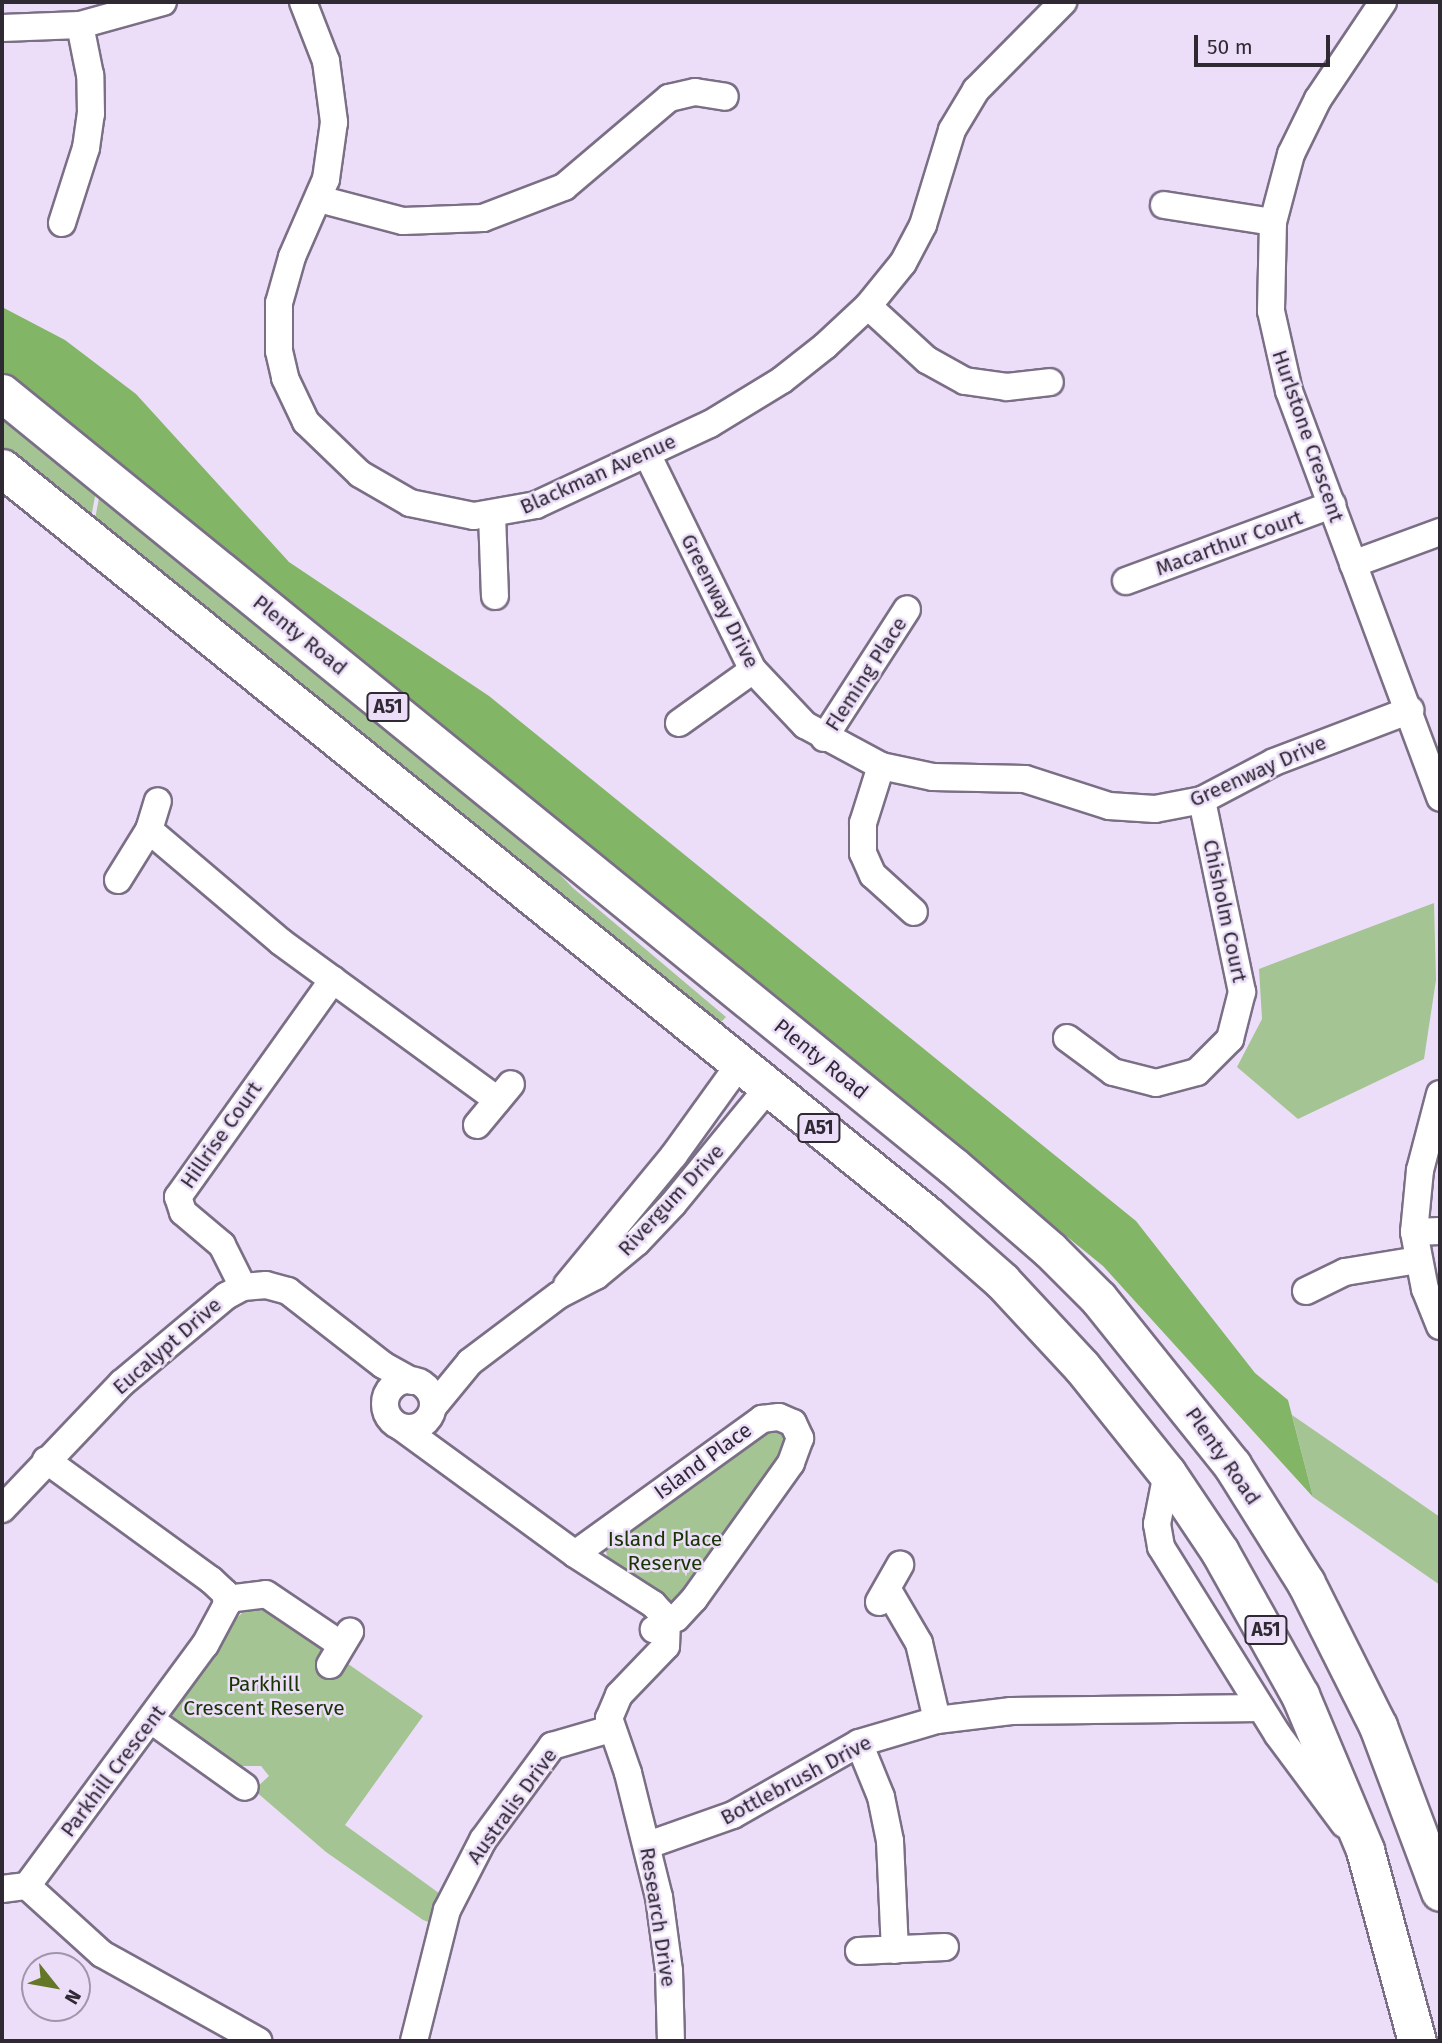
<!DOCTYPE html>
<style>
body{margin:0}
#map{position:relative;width:1442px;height:2043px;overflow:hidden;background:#ecdef8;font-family:"Fira Sans",sans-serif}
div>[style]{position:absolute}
.green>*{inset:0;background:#a4c493}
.forest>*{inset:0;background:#83b567}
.roads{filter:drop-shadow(2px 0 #7b6f86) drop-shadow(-2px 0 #7b6f86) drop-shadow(0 2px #7b6f86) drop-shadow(0 -2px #7b6f86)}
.minor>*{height:26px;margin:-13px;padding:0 13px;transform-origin:13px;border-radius:13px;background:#fff}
.minor>.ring{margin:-13px;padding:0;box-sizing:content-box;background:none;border:26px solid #fff;border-radius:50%}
.highway>*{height:37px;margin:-18.5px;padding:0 18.5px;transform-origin:18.5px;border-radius:18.5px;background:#fff}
span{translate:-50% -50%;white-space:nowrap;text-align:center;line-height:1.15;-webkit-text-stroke:5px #ecdef8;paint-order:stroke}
.shield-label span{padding:2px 5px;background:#ecdef8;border:2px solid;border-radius:5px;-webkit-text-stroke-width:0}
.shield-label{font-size:19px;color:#2e2933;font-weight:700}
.street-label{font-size:21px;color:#2e2933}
.park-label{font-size:21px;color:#163500}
.frame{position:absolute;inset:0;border:4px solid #2e2933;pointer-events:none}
.north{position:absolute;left:21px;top:1952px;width:70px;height:70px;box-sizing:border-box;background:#ecdef8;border:2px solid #a096a9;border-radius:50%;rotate:121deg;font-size:19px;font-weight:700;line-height:28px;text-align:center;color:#2e2933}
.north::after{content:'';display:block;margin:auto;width:24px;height:32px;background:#637727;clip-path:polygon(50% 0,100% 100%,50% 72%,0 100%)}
.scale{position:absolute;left:1194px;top:35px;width:136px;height:32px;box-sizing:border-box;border:4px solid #2e2933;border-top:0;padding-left:9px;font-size:21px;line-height:24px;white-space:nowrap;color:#2e2933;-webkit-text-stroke:5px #ecdef8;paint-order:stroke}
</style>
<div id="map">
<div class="green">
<div style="clip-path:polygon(2px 413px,96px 491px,91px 518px,2px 446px)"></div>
<div style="clip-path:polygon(100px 493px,536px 850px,573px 888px,726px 1017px,718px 1025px,94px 524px)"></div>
<div style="clip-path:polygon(1434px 903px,1436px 980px,1424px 1059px,1298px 1119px,1237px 1067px,1262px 1019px,1259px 969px)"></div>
<div style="clip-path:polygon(1292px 1415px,1440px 1517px,1440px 1585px,1313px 1497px)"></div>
<div style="clip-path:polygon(762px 1426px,780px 1427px,790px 1442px,679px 1600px,666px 1602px,609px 1562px,605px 1548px)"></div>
<div style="clip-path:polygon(255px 1601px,320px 1645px,324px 1654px,341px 1659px,423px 1716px,345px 1825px,443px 1896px,434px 1924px,423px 1920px,326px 1852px,254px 1790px,269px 1776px,261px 1766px,231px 1766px,171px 1719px,171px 1712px,228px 1626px)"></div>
</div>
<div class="forest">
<div style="clip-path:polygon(2px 307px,65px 340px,136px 394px,289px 562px,489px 696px,1136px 1221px,1255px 1373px,1288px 1400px,1313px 1497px,1103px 1266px,2px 371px)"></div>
</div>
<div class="roads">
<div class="minor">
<div style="left:303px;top:2px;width:63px;rotate:68.7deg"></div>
<div style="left:326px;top:61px;width:62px;rotate:82.5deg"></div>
<div style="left:334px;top:122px;width:58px;rotate:98deg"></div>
<div style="left:326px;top:179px;width:85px;rotate:113.6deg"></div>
<div style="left:292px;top:257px;width:48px;rotate:105.8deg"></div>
<div style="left:279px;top:303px;width:48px;rotate:90deg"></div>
<div style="left:279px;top:351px;width:28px;rotate:77deg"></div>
<div style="left:285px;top:378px;width:49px;rotate:64.5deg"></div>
<div style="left:306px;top:422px;width:75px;rotate:43.9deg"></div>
<div style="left:360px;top:474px;width:58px;rotate:30.1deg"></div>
<div style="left:410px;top:503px;width:65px;rotate:11.5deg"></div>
<div style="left:474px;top:516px;width:63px;rotate:-10.1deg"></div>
<div style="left:536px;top:505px;width:192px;rotate:-25deg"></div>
<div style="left:710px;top:424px;width:84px;rotate:-31.4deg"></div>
<div style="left:782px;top:380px;width:55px;rotate:-38.3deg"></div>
<div style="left:825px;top:346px;width:59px;rotate:-42.9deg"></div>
<div style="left:868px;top:306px;width:55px;rotate:-50.9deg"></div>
<div style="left:903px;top:263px;width:43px;rotate:-62.2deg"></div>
<div style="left:923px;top:225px;width:99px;rotate:-73deg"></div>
<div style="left:952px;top:130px;width:47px;rotate:-59deg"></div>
<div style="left:976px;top:90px;width:124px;rotate:-45.3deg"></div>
<div style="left:1383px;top:2px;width:117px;rotate:123.8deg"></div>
<div style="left:1318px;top:99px;width:61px;rotate:116.1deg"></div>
<div style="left:1291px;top:154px;width:70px;rotate:104.8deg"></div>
<div style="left:1273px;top:222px;width:89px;rotate:91.3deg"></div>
<div style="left:1271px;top:311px;width:82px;rotate:77.3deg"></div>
<div style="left:1289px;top:391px;width:434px;rotate:69.6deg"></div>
<div style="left:2px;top:28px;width:78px;rotate:-2.2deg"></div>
<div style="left:80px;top:25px;width:86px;rotate:-15.5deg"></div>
<div style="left:319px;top:199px;width:87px;rotate:14.7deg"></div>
<div style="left:403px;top:221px;width:80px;rotate:-2.1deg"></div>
<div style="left:483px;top:218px;width:87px;rotate:-20.9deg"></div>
<div style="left:564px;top:187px;width:138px;rotate:-40.3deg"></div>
<div style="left:669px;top:98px;width:27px;rotate:-13deg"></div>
<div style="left:695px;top:92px;width:30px;rotate:9deg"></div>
<div style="left:1164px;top:205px;width:110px;rotate:8.9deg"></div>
<div style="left:62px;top:223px;width:79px;rotate:-72.3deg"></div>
<div style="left:86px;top:148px;width:34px;rotate:-82deg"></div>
<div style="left:91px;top:114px;width:39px;rotate:-91deg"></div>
<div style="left:90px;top:75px;width:51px;rotate:-101.3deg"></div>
<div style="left:868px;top:306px;width:80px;rotate:42.5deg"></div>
<div style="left:927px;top:360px;width:43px;rotate:28.9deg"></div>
<div style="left:965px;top:381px;width:42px;rotate:8.1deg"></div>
<div style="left:1007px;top:387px;width:43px;rotate:-6.6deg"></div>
<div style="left:647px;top:454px;width:241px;rotate:63.9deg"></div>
<div style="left:753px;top:670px;width:76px;rotate:46.6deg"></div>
<div style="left:805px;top:725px;width:86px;rotate:28.3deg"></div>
<div style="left:881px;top:766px;width:53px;rotate:11.9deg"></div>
<div style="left:933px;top:777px;width:92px;rotate:1.2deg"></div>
<div style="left:1025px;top:779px;width:88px;rotate:17.8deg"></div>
<div style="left:1109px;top:806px;width:46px;rotate:3.7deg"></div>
<div style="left:1155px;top:809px;width:48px;rotate:-10.8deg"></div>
<div style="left:1202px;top:800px;width:81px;rotate:-27.8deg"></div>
<div style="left:1274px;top:762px;width:146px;rotate:-20.9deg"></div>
<div style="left:492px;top:515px;width:81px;rotate:87.9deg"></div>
<div style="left:1353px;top:564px;width:93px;rotate:-20.2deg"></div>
<div style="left:1126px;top:581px;width:220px;rotate:-20.3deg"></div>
<div style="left:679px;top:723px;width:91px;rotate:-35.6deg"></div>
<div style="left:824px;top:738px;width:153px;rotate:-57.2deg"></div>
<div style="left:881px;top:766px;width:60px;rotate:107.5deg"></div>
<div style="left:863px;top:823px;width:30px;rotate:90deg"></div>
<div style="left:863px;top:853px;width:24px;rotate:66deg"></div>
<div style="left:873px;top:875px;width:55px;rotate:42.1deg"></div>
<div style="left:149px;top:830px;width:30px;rotate:-73deg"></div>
<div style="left:118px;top:880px;width:59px;rotate:-58.2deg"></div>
<div style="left:149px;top:830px;width:173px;rotate:40.3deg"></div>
<div style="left:281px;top:942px;width:268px;rotate:36.1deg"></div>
<div style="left:1067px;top:1038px;width:57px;rotate:36.5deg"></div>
<div style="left:1113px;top:1072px;width:44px;rotate:14.3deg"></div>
<div style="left:1156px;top:1083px;width:42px;rotate:-15deg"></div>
<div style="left:1197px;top:1072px;width:47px;rotate:-45deg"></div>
<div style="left:1230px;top:1039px;width:49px;rotate:-75.7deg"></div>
<div style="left:1242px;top:992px;width:196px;rotate:-101.8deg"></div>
<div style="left:1440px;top:1094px;width:79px;rotate:104.7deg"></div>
<div style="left:1420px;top:1170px;width:62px;rotate:95.5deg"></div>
<div style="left:1414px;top:1232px;width:58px;rotate:79.1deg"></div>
<div style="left:1425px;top:1289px;width:40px;rotate:68deg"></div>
<div style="left:477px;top:1125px;width:53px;rotate:-50.3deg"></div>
<div style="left:1414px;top:1232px;width:26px;rotate:-2deg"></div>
<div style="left:567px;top:1285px;width:168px;rotate:-50.5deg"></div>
<div style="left:674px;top:1155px;width:111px;rotate:-54.2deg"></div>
<div style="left:243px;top:1287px;width:47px;rotate:-116.6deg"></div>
<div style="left:222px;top:1245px;width:51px;rotate:-139.8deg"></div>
<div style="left:183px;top:1212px;width:16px;rotate:-108deg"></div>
<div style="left:178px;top:1197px;width:267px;rotate:-54.5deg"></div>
<div style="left:1306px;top:1291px;width:43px;rotate:-26deg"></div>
<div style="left:1345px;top:1272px;width:74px;rotate:-9.3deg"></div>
<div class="ring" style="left:385px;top:1380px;width:22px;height:22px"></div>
<div style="left:433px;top:1407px;width:58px;rotate:-50.6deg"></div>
<div style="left:470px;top:1362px;width:111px;rotate:-37deg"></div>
<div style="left:559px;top:1295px;width:42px;rotate:-27.2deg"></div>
<div style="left:596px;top:1276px;width:53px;rotate:-39.7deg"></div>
<div style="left:637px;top:1242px;width:52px;rotate:-46.5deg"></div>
<div style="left:673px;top:1204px;width:150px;rotate:-50.7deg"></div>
<div style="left:401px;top:1427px;width:215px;rotate:36.1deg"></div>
<div style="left:575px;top:1554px;width:93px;rotate:32.7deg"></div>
<div style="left:653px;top:1604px;width:21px;rotate:47deg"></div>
<div style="left:667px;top:1619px;width:27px;rotate:92deg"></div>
<div style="left:666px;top:1646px;width:68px;rotate:133.8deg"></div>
<div style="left:619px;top:1695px;width:25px;rotate:113deg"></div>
<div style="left:609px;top:1718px;width:58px;rotate:70.9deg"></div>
<div style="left:628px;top:1773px;width:128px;rotate:76deg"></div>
<div style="left:659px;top:1897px;width:75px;rotate:82.3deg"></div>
<div style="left:669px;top:1971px;width:70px;rotate:88.4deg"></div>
<div style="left:1167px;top:1473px;width:52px;rotate:101.1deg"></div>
<div style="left:1157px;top:1524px;width:23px;rotate:80deg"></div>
<div style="left:1161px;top:1547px;width:221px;rotate:58.1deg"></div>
<div style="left:1278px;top:1735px;width:111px;rotate:53.4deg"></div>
<div style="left:2px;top:1509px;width:174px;rotate:-46.4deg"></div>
<div style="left:122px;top:1383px;width:136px;rotate:-39.9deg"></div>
<div style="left:226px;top:1296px;width:19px;rotate:-28deg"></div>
<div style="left:243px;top:1287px;width:23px;rotate:-5deg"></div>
<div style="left:266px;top:1285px;width:23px;rotate:15deg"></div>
<div style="left:288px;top:1291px;width:120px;rotate:37.9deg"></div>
<div style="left:383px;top:1365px;width:33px;rotate:29deg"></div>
<div style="left:575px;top:1554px;width:231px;rotate:-35.8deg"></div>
<div style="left:762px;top:1419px;width:17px;rotate:-7deg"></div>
<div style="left:779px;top:1417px;width:15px;rotate:23deg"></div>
<div style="left:793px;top:1423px;width:17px;rotate:65deg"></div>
<div style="left:800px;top:1438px;width:27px;rotate:110deg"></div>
<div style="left:791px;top:1463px;width:167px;rotate:125.5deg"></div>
<div style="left:694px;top:1599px;width:26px;rotate:133deg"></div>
<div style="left:676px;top:1618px;width:25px;rotate:153deg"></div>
<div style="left:888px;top:1590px;width:61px;rotate:59.7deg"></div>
<div style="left:919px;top:1643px;width:79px;rotate:76.8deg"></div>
<div style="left:227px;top:1599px;width:39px;rotate:-7deg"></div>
<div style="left:266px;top:1594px;width:89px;rotate:34deg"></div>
<div style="left:879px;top:1602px;width:43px;rotate:-60.4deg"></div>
<div style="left:330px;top:1665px;width:39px;rotate:-59deg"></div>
<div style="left:151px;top:1720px;width:115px;rotate:35.5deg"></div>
<div style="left:859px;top:1743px;width:58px;rotate:67.8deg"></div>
<div style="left:881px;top:1797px;width:45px;rotate:78.4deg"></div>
<div style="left:890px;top:1841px;width:109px;rotate:87.4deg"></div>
<div style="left:648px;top:1845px;width:90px;rotate:-19.4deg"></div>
<div style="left:733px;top:1815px;width:145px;rotate:-29.7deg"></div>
<div style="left:859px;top:1743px;width:81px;rotate:-16.4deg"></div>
<div style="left:937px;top:1720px;width:75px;rotate:-6.9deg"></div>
<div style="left:1011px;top:1711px;width:250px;rotate:-0.7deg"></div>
<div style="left:27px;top:1886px;width:300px;rotate:-53.6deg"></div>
<div style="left:205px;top:1645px;width:47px;rotate:-61.8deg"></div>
<div style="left:227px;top:1604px;width:11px;rotate:-100deg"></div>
<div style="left:225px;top:1593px;width:19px;rotate:-137deg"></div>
<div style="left:211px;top:1580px;width:204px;rotate:-144deg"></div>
<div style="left:2px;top:1889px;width:25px;rotate:-7deg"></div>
<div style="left:27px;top:1886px;width:101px;rotate:42.2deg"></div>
<div style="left:102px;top:1954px;width:179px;rotate:29.1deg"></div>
<div style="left:859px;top:1951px;width:86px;rotate:-2.7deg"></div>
<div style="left:414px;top:2041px;width:135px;rotate:-75.9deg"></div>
<div style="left:447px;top:1910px;width:79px;rotate:-62.8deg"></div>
<div style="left:483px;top:1840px;width:117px;rotate:-53.7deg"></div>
<div style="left:552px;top:1746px;width:60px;rotate:-16.3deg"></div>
</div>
<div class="highway">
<div style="left:2px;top:393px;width:1226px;rotate:39.11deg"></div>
<div style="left:953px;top:1166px;width:128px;rotate:40.9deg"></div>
<div style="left:1050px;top:1250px;width:69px;rotate:45deg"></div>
<div style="left:1099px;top:1299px;width:213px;rotate:51.3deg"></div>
<div style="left:1232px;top:1465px;width:139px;rotate:57.9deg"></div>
<div style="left:1306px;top:1583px;width:160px;rotate:63.3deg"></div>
<div style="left:1378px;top:1726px;width:177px;rotate:69.5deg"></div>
<div style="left:2px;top:468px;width:1189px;rotate:38.92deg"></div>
<div style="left:927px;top:1215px;width:100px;rotate:41.3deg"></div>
<div style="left:1002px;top:1281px;width:117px;rotate:47.1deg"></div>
<div style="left:1082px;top:1367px;width:136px;rotate:51.3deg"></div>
<div style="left:1167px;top:1473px;width:95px;rotate:56.1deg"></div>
<div style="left:1220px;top:1552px;width:164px;rotate:60.8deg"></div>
<div style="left:1300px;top:1695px;width:168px;rotate:67.2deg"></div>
<div style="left:1365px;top:1850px;width:198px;rotate:74.8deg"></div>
</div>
</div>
<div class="shield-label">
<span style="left:388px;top:707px">A51</span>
<span style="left:819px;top:1128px">A51</span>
<span style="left:1266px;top:1630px">A51</span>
</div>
<div class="street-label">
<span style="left:1308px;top:436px;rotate:71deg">Hurlstone Crescent</span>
<span style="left:598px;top:474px;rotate:-24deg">Blackman Avenue</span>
<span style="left:1229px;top:543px;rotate:-20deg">Macarthur Court</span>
<span style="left:720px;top:601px;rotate:63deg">Greenway Drive</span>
<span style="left:300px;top:635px;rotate:39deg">Plenty Road</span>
<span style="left:866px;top:674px;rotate:-57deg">Fleming Place</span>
<span style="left:1258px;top:771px;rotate:-24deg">Greenway Drive</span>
<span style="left:1225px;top:911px;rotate:78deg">Chisholm Court</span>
<span style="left:821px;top:1059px;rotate:39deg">Plenty Road</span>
<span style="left:221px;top:1135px;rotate:-55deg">Hillrise Court</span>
<span style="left:671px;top:1200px;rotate:-47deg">Rivergum Drive</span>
<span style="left:167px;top:1346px;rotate:-41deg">Eucalypt Drive</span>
<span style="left:1223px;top:1456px;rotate:55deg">Plenty Road</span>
<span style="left:703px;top:1461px;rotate:-36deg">Island Place</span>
<span style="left:113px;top:1771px;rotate:-53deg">Parkhill Crescent</span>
<span style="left:796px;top:1780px;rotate:-28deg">Bottlebrush Drive</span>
<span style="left:512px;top:1806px;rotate:-54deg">Australis Drive</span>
<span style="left:658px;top:1917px;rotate:81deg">Research Drive</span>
</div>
<div class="park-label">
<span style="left:665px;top:1551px">Island Place<br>Reserve</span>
<span style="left:264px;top:1696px">Parkhill<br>Crescent Reserve</span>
</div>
<div class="frame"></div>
<div class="north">N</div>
<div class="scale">50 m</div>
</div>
